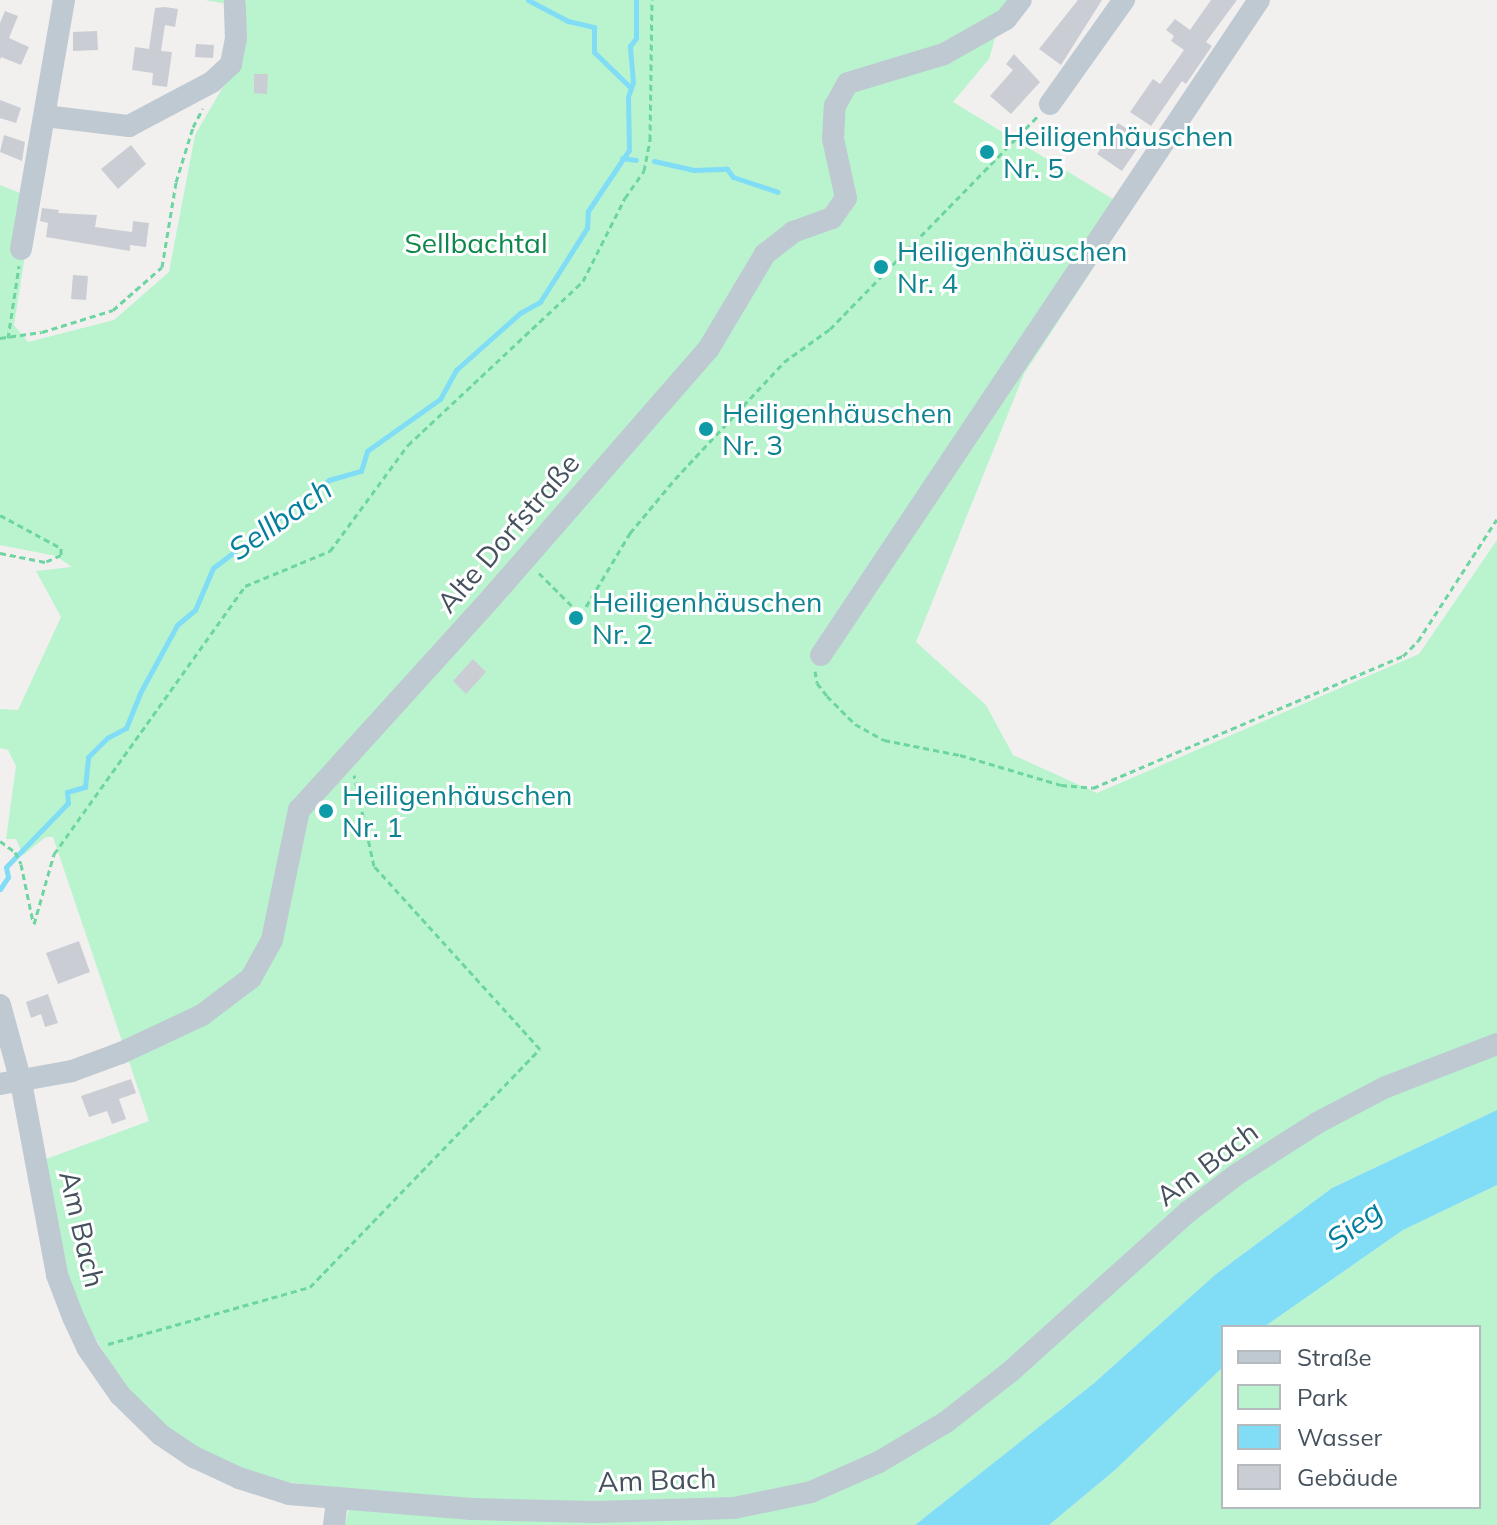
<!DOCTYPE html>
<meta charset="utf-8">
<style>
body{margin:0}
#map{position:relative;width:1497px;height:1525px;overflow:hidden;background:#f2efef;font-family:Mulish,sans-serif}
div>[style]{position:absolute}
.green>*{inset:0;background:#b9f4cf}
.water>*{inset:0;background:#81ddf5}
.stream>*{height:5px;margin:-2.5px;padding:0 2.5px;transform-origin:2.5px;border-radius:2.5px;background:#81ddf5}
.building>*{inset:0;background:#caced4}
.path>*{height:3px;margin-top:-1.5px;transform-origin:0;background:repeating-linear-gradient(90deg,#6dd5a1 0 6px,transparent 0 10px)}
.minor>*{height:22px;margin:-11px;padding:0 11px;transform-origin:11px;border-radius:11px;background:#bec9d2}
.dots>*{width:22px;height:22px;translate:-50% -50%;box-sizing:border-box;border:4px solid #fff;border-radius:50%}
span{translate:-50% -50%;white-space:nowrap;text-align:center;line-height:1.15;-webkit-text-stroke:6px #fff;paint-order:stroke}
.culture-label{font-size:28px;color:#0d838f}
.left{translate:0 -50%;text-align:left}
.park-label{font-size:28px;color:#0d884a}
.street-label{font-size:28px;color:#45525e}
.water-label{font-size:30px;color:#037e9d;font-style:italic}
.legend{position:absolute;left:1221px;top:1325px;width:260px;height:184px;box-sizing:border-box;background:#fff;border:2px solid #b5babf;margin:0;padding:10px 14px;list-style:none;font-size:24px;color:#45525e}
.legend li{display:flex;align-items:center;gap:16px;height:40px}
.legend b{width:40px;border:2px solid #b5babf}
</style>
<div id="map">
<div class="green">
<div style="clip-path:polygon(205px 0,1010px 0,1005px 4px,989px 59px,953px 102px,1131px 210px,1024px 374px,916px 642px,986px 705px,1013px 755px,1097px 793px,1419px 654px,1497px 540px,1497px 1110px,1332px 1188px,1216px 1274px,1093px 1384px,915px 1525px,345px 1525px,353px 1491px,273px 1480px,226px 1465px,172px 1432px,129px 1394px,83px 1318px,67px 1276px,46px 1159px,149px 1121px,53px 837px,46px 837px,23px 855px,16px 839px,6px 839px,16px 766px,8px 750px,0 748px,0 709px,18px 710px,61px 617px,36px 571px,72px 567px,56px 556px,0 545px,0 185px,25px 195px,25px 255px,14px 325px,28px 342px,114px 320px,169px 272px,195px 135px,224px 85px,238px 6px)"></div>
<div style="clip-path:polygon(1497px 1185px,1497px 1525px,1049px 1525px,1115px 1470px,1223px 1367px,1223px 1507px,1479px 1507px,1479px 1327px,1264px 1327px,1403px 1230px)"></div>
</div>
<div class="water">
<div style="clip-path:polygon(1497px 1110px,1497px 1185px,1403px 1230px,1264px 1327px,1223px 1327px,1223px 1367px,1115px 1470px,1049px 1525px,915px 1525px,1093px 1384px,1216px 1274px,1332px 1188px)"></div>
</div>
<div class="stream">
<div style="left:528px;top:0;width:45px;rotate:27.7deg"></div>
<div style="left:568px;top:21px;width:27px;rotate:13deg"></div>
<div style="left:594px;top:27px;width:25px;rotate:90deg"></div>
<div style="left:594px;top:52px;width:52px;rotate:44.2deg"></div>
<div style="left:622px;top:158px;width:14px;rotate:8deg"></div>
<div style="left:654px;top:161px;width:41px;rotate:12.7deg"></div>
<div style="left:694px;top:170px;width:33px;rotate:-2deg"></div>
<div style="left:727px;top:169px;width:10px;rotate:53deg"></div>
<div style="left:733px;top:177px;width:47px;rotate:18.4deg"></div>
<div style="left:0;top:889px;width:14px;rotate:-56deg"></div>
<div style="left:8px;top:877px;width:10px;rotate:-101deg"></div>
<div style="left:6px;top:867px;width:89px;rotate:-45.9deg"></div>
<div style="left:68px;top:803px;width:11px;rotate:-95deg"></div>
<div style="left:67px;top:792px;width:19px;rotate:-16deg"></div>
<div style="left:85px;top:787px;width:30px;rotate:-84deg"></div>
<div style="left:88px;top:757px;width:27px;rotate:-45deg"></div>
<div style="left:107px;top:738px;width:21px;rotate:-28deg"></div>
<div style="left:126px;top:728px;width:38px;rotate:-68deg"></div>
<div style="left:140px;top:693px;width:77px;rotate:-61.4deg"></div>
<div style="left:177px;top:625px;width:23px;rotate:-40deg"></div>
<div style="left:195px;top:610px;width:46px;rotate:-66.8deg"></div>
<div style="left:213px;top:568px;width:146px;rotate:-37.2deg"></div>
<div style="left:329px;top:480px;width:33px;rotate:-16deg"></div>
<div style="left:361px;top:471px;width:21px;rotate:-73deg"></div>
<div style="left:367px;top:451px;width:90px;rotate:-35.5deg"></div>
<div style="left:440px;top:399px;width:33px;rotate:-61deg"></div>
<div style="left:456px;top:370px;width:86px;rotate:-41.7deg"></div>
<div style="left:520px;top:313px;width:23px;rotate:-29deg"></div>
<div style="left:540px;top:302px;width:88px;rotate:-57.6deg"></div>
<div style="left:587px;top:228px;width:17px;rotate:-87deg"></div>
<div style="left:588px;top:211px;width:73px;rotate:-56.1deg"></div>
<div style="left:629px;top:150px;width:53px;rotate:-91.1deg"></div>
<div style="left:628px;top:97px;width:16px;rotate:-72deg"></div>
<div style="left:633px;top:82px;width:36px;rotate:-95deg"></div>
<div style="left:630px;top:46px;width:10px;rotate:-53deg"></div>
<div style="left:636px;top:38px;width:38px;rotate:-90deg"></div>
</div>
<div class="building">
<div style="clip-path:polygon(1078px 0,1102px 0,1061px 65px,1039px 49px)"></div>
<div style="clip-path:polygon(1211px 0,1237px 0,1206px 42px,1212px 46px,1186px 84px,1182px 81px,1151px 126px,1130px 112px,1153px 79px,1160px 84px,1184px 50px,1171px 41px,1174px 36px,1166px 30px,1175px 19px,1190px 30px)"></div>
<div style="clip-path:polygon(165px 7px,178px 9px,175px 27px,165px 25px,161px 51px,172px 52px,167px 87px,152px 85px,153px 73px,132px 70px,135px 47px,149px 49px,155px 8px)"></div>
<div style="clip-path:polygon(5px 11px,18px 16px,9px 38px,29px 47px,21px 65px,1px 57px,0 60px,0 23px)"></div>
<div style="clip-path:polygon(97px 31px,98px 50px,73px 51px,73px 32px)"></div>
<div style="clip-path:polygon(196px 44px,214px 45px,213px 58px,195px 57px)"></div>
<div style="clip-path:polygon(1014px 54px,1040px 82px,1011px 114px,990px 96px,1013px 70px,1006px 64px)"></div>
<div style="clip-path:polygon(254px 74px,268px 74px,267px 94px,254px 93px)"></div>
<div style="clip-path:polygon(0 100px,21px 108px,16px 123px,0 118px)"></div>
<div style="clip-path:polygon(1118px 123px,1129px 130px,1125px 137px,1139px 146px,1122px 171px,1097px 154px)"></div>
<div style="clip-path:polygon(4px 135px,25px 142px,22px 161px,0 152px)"></div>
<div style="clip-path:polygon(131px 145px,146px 164px,118px 189px,101px 169px)"></div>
<div style="clip-path:polygon(42px 208px,59px 210px,58px 213px,97px 215px,95px 227px,132px 232px,133px 221px,149px 223px,146px 247px,130px 245px,130px 251px,46px 237px,48px 223px,40px 221px)"></div>
<div style="clip-path:polygon(73px 275px,88px 276px,86px 300px,71px 299px)"></div>
<div style="clip-path:polygon(473px 659px,486px 672px,466px 694px,453px 681px)"></div>
<div style="clip-path:polygon(79px 941px,90px 972px,58px 984px,46px 953px)"></div>
<div style="clip-path:polygon(48px 994px,58px 1023px,45px 1027px,41px 1014px,31px 1018px,26px 1002px)"></div>
<div style="clip-path:polygon(131px 1079px,136px 1093px,119px 1099px,126px 1119px,112px 1124px,107px 1111px,89px 1117px,81px 1096px)"></div>
</div>
<div class="path">
<div style="left:0;top:338px;width:42px;rotate:-8.1deg"></div>
<div style="left:42px;top:332px;width:74px;rotate:-17.2deg"></div>
<div style="left:113px;top:310px;width:65px;rotate:-41.3deg"></div>
<div style="left:162px;top:267px;width:86px;rotate:-80.6deg"></div>
<div style="left:176px;top:182px;width:58px;rotate:-72.8deg"></div>
<div style="left:193px;top:127px;width:21px;rotate:-62deg"></div>
<div style="left:8px;top:338px;width:73px;rotate:-81.3deg"></div>
<div style="left:0;top:515px;width:69px;rotate:28.4deg"></div>
<div style="left:61px;top:548px;width:7px;rotate:90deg"></div>
<div style="left:61px;top:555px;width:17px;rotate:156deg"></div>
<div style="left:45px;top:562px;width:46px;rotate:-168.7deg"></div>
<div style="left:539px;top:573px;width:59px;rotate:45deg"></div>
<div style="left:581px;top:615px;width:96px;rotate:-59.1deg"></div>
<div style="left:630px;top:533px;width:70px;rotate:-50.2deg"></div>
<div style="left:675px;top:479px;width:160px;rotate:-47deg"></div>
<div style="left:784px;top:362px;width:57px;rotate:-35.7deg"></div>
<div style="left:830px;top:329px;width:299px;rotate:-45.7deg"></div>
<div style="left:815px;top:671px;width:12px;rotate:81deg"></div>
<div style="left:817px;top:683px;width:16px;rotate:52deg"></div>
<div style="left:827px;top:696px;width:40px;rotate:45deg"></div>
<div style="left:855px;top:724px;width:33px;rotate:29deg"></div>
<div style="left:884px;top:740px;width:77px;rotate:11.2deg"></div>
<div style="left:960px;top:755px;width:105px;rotate:16.5deg"></div>
<div style="left:1061px;top:785px;width:32px;rotate:5deg"></div>
<div style="left:1093px;top:788px;width:337px;rotate:-23.1deg"></div>
<div style="left:1403px;top:656px;width:21px;rotate:-45deg"></div>
<div style="left:1418px;top:641px;width:145px;rotate:-57.1deg"></div>
<div style="left:0;top:841px;width:19px;rotate:36deg"></div>
<div style="left:15px;top:852px;width:13px;rotate:63deg"></div>
<div style="left:21px;top:864px;width:59px;rotate:78.3deg"></div>
<div style="left:34px;top:924px;width:73px;rotate:-74.1deg"></div>
<div style="left:54px;top:854px;width:329px;rotate:-54.5deg"></div>
<div style="left:245px;top:586px;width:92px;rotate:-22.4deg"></div>
<div style="left:330px;top:551px;width:132px;rotate:-53.7deg"></div>
<div style="left:408px;top:445px;width:240px;rotate:-43.1deg"></div>
<div style="left:583px;top:281px;width:93px;rotate:-63.2deg"></div>
<div style="left:625px;top:198px;width:33px;rotate:-55deg"></div>
<div style="left:644px;top:171px;width:32px;rotate:-79deg"></div>
<div style="left:650px;top:140px;width:140px;rotate:-89.2deg"></div>
<div style="left:108px;top:1344px;width:210px;rotate:-15.8deg"></div>
<div style="left:310px;top:1287px;width:331px;rotate:-46deg"></div>
<div style="left:540px;top:1049px;width:247px;rotate:-132.2deg"></div>
<div style="left:374px;top:866px;width:93px;rotate:-102.4deg"></div>
</div>
<div class="minor">
<div style="left:1050px;top:104px;width:128px;rotate:-54.6deg"></div>
<div style="left:45px;top:116px;width:85px;rotate:6.8deg"></div>
<div style="left:129px;top:126px;width:94px;rotate:-27.9deg"></div>
<div style="left:212px;top:82px;width:26px;rotate:-43deg"></div>
<div style="left:231px;top:64px;width:25px;rotate:-79deg"></div>
<div style="left:236px;top:39px;width:35px;rotate:-92deg"></div>
<div style="left:21px;top:249px;width:253px;rotate:-80.2deg"></div>
<div style="left:821px;top:655px;width:788px;rotate:-56.23deg"></div>
<div style="left:0;top:1005px;width:80px;rotate:74.7deg"></div>
<div style="left:21px;top:1082px;width:196px;rotate:79.4deg"></div>
<div style="left:57px;top:1275px;width:45px;rotate:69.1deg"></div>
<div style="left:73px;top:1317px;width:35px;rotate:65deg"></div>
<div style="left:88px;top:1349px;width:56px;rotate:55.2deg"></div>
<div style="left:120px;top:1395px;width:57px;rotate:44.3deg"></div>
<div style="left:161px;top:1435px;width:40px;rotate:34deg"></div>
<div style="left:194px;top:1457px;width:50px;rotate:25deg"></div>
<div style="left:239px;top:1478px;width:52px;rotate:17.7deg"></div>
<div style="left:289px;top:1494px;width:183px;rotate:4.7deg"></div>
<div style="left:471px;top:1509px;width:124px;rotate:1.4deg"></div>
<div style="left:595px;top:1512px;width:139px;rotate:-1.6deg"></div>
<div style="left:734px;top:1508px;width:79px;rotate:-11.7deg"></div>
<div style="left:811px;top:1492px;width:74px;rotate:-23.8deg"></div>
<div style="left:879px;top:1462px;width:78px;rotate:-30.8deg"></div>
<div style="left:946px;top:1422px;width:81px;rotate:-38deg"></div>
<div style="left:1010px;top:1372px;width:239px;rotate:-42deg"></div>
<div style="left:1188px;top:1212px;width:61px;rotate:-37.6deg"></div>
<div style="left:1236px;top:1175px;width:96px;rotate:-32.7deg"></div>
<div style="left:1317px;top:1123px;width:78px;rotate:-27.6deg"></div>
<div style="left:1386px;top:1087px;width:119px;rotate:-21.2deg"></div>
<div style="left:0;top:1084px;width:73px;rotate:-10.2deg"></div>
<div style="left:72px;top:1071px;width:52px;rotate:-20.2deg"></div>
<div style="left:121px;top:1053px;width:89px;rotate:-25.1deg"></div>
<div style="left:202px;top:1015px;width:61px;rotate:-37.1deg"></div>
<div style="left:251px;top:978px;width:43px;rotate:-61.1deg"></div>
<div style="left:272px;top:940px;width:133px;rotate:-78.3deg"></div>
<div style="left:299px;top:810px;width:287px;rotate:-47.8deg"></div>
<div style="left:492px;top:597px;width:330px;rotate:-48.9deg"></div>
<div style="left:709px;top:348px;width:109px;rotate:-59.2deg"></div>
<div style="left:765px;top:254px;width:36px;rotate:-38deg"></div>
<div style="left:793px;top:232px;width:41px;rotate:-19.7deg"></div>
<div style="left:832px;top:218px;width:24px;rotate:-55deg"></div>
<div style="left:846px;top:198px;width:60px;rotate:-102.4deg"></div>
<div style="left:833px;top:139px;width:33px;rotate:-87deg"></div>
<div style="left:835px;top:106px;width:26px;rotate:-61deg"></div>
<div style="left:848px;top:83px;width:100px;rotate:-16.8deg"></div>
<div style="left:944px;top:54px;width:71px;rotate:-29.4deg"></div>
<div style="left:1006px;top:19px;width:24px;rotate:-52deg"></div>
<div style="left:334px;top:1525px;width:25px;rotate:-83deg"></div>
</div>
<div class="dots">
<div style="left:987px;top:152px;background:#0f9aa8"></div>
<div style="left:881px;top:267px;background:#0f9aa8"></div>
<div style="left:706px;top:429px;background:#0f9aa8"></div>
<div style="left:576px;top:618px;background:#0f9aa8"></div>
<div style="left:326px;top:811px;background:#0f9aa8"></div>
</div>
<div class="culture-label">
<span class="left" style="left:1003px;top:152px">Heiligenhäuschen<br>Nr. 5</span>
<span class="left" style="left:897px;top:267px">Heiligenhäuschen<br>Nr. 4</span>
<span class="left" style="left:722px;top:429px">Heiligenhäuschen<br>Nr. 3</span>
<span class="left" style="left:592px;top:618px">Heiligenhäuschen<br>Nr. 2</span>
<span class="left" style="left:342px;top:811px">Heiligenhäuschen<br>Nr. 1</span>
</div>
<div class="park-label">
<span style="left:476px;top:243px">Sellbachtal</span>
</div>
<div class="street-label">
<span style="left:508px;top:533px;rotate:-49deg">Alte Dorfstraße</span>
<span style="left:1207px;top:1164px;rotate:-37deg">Am Bach</span>
<span style="left:82px;top:1229px;rotate:77deg">Am Bach</span>
<span style="left:657px;top:1480px;rotate:-2deg">Am Bach</span>
</div>
<div class="water-label">
<span style="left:280px;top:519px;rotate:-35deg">Sellbach</span>
<span style="left:1354px;top:1225px;rotate:-37deg">Sieg</span>
</div>
<ul class="legend">
<li><b style="height:10px;background:#bec9d2"></b>Straße</li>
<li><b style="height:22px;background:#b9f4cf"></b>Park</li>
<li><b style="height:22px;background:#81ddf5"></b>Wasser</li>
<li><b style="height:22px;background:#caced4"></b>Gebäude</li>
</ul>
</div>
